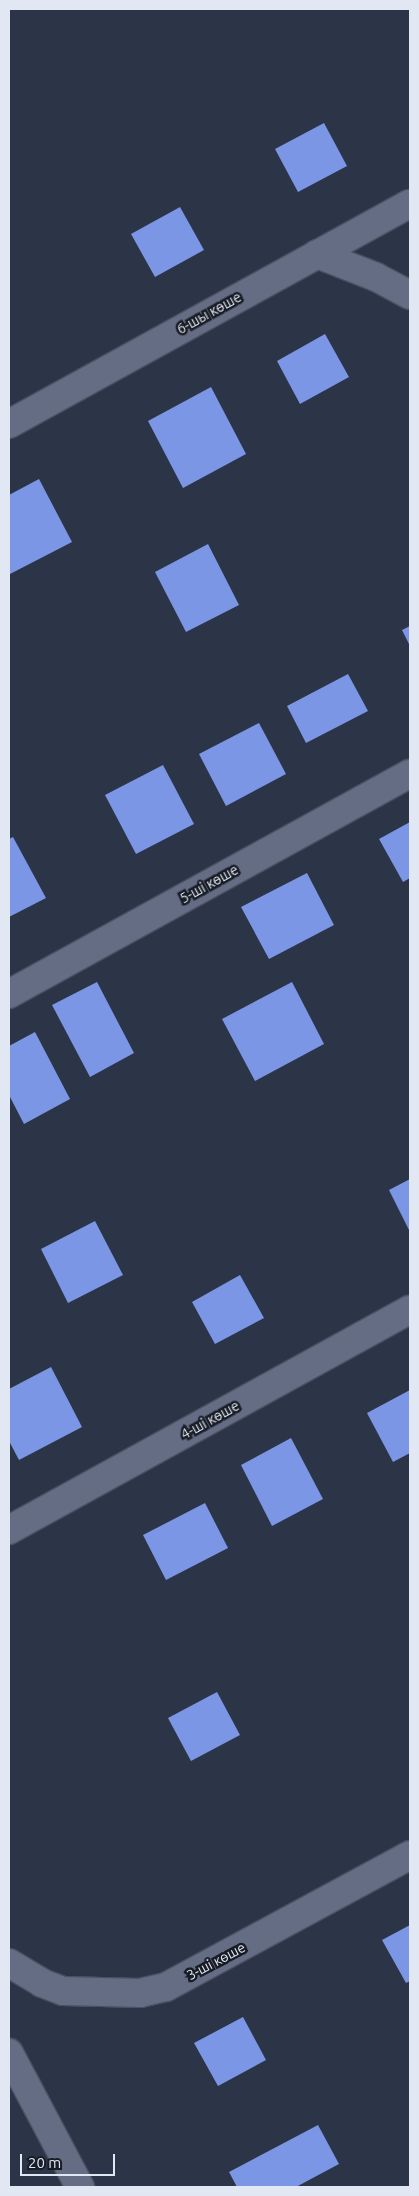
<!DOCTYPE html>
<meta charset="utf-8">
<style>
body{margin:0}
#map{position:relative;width:419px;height:2196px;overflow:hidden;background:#2c3448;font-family:Ubuntu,sans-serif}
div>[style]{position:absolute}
.building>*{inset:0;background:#7c96e6}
.roads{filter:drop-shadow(1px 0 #4a5061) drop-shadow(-1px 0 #4a5061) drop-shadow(0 1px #4a5061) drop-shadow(0 -1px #4a5061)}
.street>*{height:28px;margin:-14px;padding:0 14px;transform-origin:14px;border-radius:14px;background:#646d84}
span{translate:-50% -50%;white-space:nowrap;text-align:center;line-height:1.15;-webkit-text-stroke:5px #181c25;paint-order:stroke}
.street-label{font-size:14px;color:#e2e7f4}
.frame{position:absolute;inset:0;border:10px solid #e2e7f4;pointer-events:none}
.scale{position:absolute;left:20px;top:2154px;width:95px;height:22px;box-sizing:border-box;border:2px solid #e2e7f4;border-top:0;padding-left:6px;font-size:15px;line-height:18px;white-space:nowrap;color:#e2e7f4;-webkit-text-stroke:4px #181c25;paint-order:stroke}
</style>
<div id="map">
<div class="building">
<div style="clip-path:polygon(324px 123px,347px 166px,298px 192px,275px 149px)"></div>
<div style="clip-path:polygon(180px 207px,204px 250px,155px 277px,131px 234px)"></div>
<div style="clip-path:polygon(325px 334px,349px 377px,300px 404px,277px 361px)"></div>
<div style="clip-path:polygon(211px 387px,246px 454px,183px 488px,148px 421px)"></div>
<div style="clip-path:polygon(39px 479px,72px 542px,10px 574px,9px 495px)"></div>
<div style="clip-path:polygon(208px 544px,239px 605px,186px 632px,155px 572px)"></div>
<div style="clip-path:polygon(410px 626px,410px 646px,402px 630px)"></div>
<div style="clip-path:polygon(348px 674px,368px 711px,306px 743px,287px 706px)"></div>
<div style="clip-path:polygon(259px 723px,286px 774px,226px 806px,199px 754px)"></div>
<div style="clip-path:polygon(163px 765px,194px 824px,136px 854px,105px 795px)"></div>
<div style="clip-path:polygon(410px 822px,410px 878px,403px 882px,379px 839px)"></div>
<div style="clip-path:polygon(13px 837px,46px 898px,9px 917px,9px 839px)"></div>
<div style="clip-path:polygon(307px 873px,334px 925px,269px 959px,241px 907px)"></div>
<div style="clip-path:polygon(97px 982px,134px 1053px,90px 1077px,52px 1005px)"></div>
<div style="clip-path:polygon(292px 982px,324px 1044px,255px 1081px,222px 1019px)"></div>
<div style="clip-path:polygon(35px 1032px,70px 1099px,24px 1124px,9px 1095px,9px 1046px)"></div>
<div style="clip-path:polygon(410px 1179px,410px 1232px,389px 1190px)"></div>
<div style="clip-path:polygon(95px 1221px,123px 1275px,68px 1303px,41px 1249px)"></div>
<div style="clip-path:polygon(240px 1275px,264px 1318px,215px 1344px,192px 1302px)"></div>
<div style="clip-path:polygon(51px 1367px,82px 1427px,19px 1460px,9px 1441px,9px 1389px)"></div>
<div style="clip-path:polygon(410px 1390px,410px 1453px,393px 1462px,367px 1413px)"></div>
<div style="clip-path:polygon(291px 1438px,323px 1499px,272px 1526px,241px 1465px)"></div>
<div style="clip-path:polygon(205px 1503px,228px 1548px,166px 1580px,143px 1535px)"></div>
<div style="clip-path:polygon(217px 1692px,240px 1735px,191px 1761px,168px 1718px)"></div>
<div style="clip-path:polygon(410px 1925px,410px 1981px,406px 1983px,382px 1940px)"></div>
<div style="clip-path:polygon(243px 2017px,266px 2060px,218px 2086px,194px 2043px)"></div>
<div style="clip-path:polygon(318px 2125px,339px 2164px,296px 2187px,237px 2187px,229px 2172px)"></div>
</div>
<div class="roads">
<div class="street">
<div style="left:317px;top:254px;width:63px;rotate:21.3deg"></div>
<div style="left:376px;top:277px;width:38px;rotate:28deg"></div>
<div style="left:9px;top:424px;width:457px;rotate:-28.8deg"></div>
<div style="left:9px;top:994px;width:457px;rotate:-28.8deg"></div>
<div style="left:9px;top:1530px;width:457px;rotate:-28.8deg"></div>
<div style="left:9px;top:1963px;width:39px;rotate:31deg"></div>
<div style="left:42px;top:1983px;width:22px;rotate:21deg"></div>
<div style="left:63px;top:1991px;width:77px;rotate:1.5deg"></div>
<div style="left:140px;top:1993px;width:27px;rotate:-13deg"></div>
<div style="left:166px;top:1987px;width:277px;rotate:-28.4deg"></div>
<div style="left:9px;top:2053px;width:152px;rotate:62.1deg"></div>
</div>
</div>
<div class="street-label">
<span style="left:209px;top:313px;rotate:-29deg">6-шы көше</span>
<span style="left:209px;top:884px;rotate:-29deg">5-ші көше</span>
<span style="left:210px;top:1420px;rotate:-29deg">4-ші көше</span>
<span style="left:216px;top:1961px;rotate:-28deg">3-ші көше</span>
</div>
<div class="frame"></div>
<div class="scale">20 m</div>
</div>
